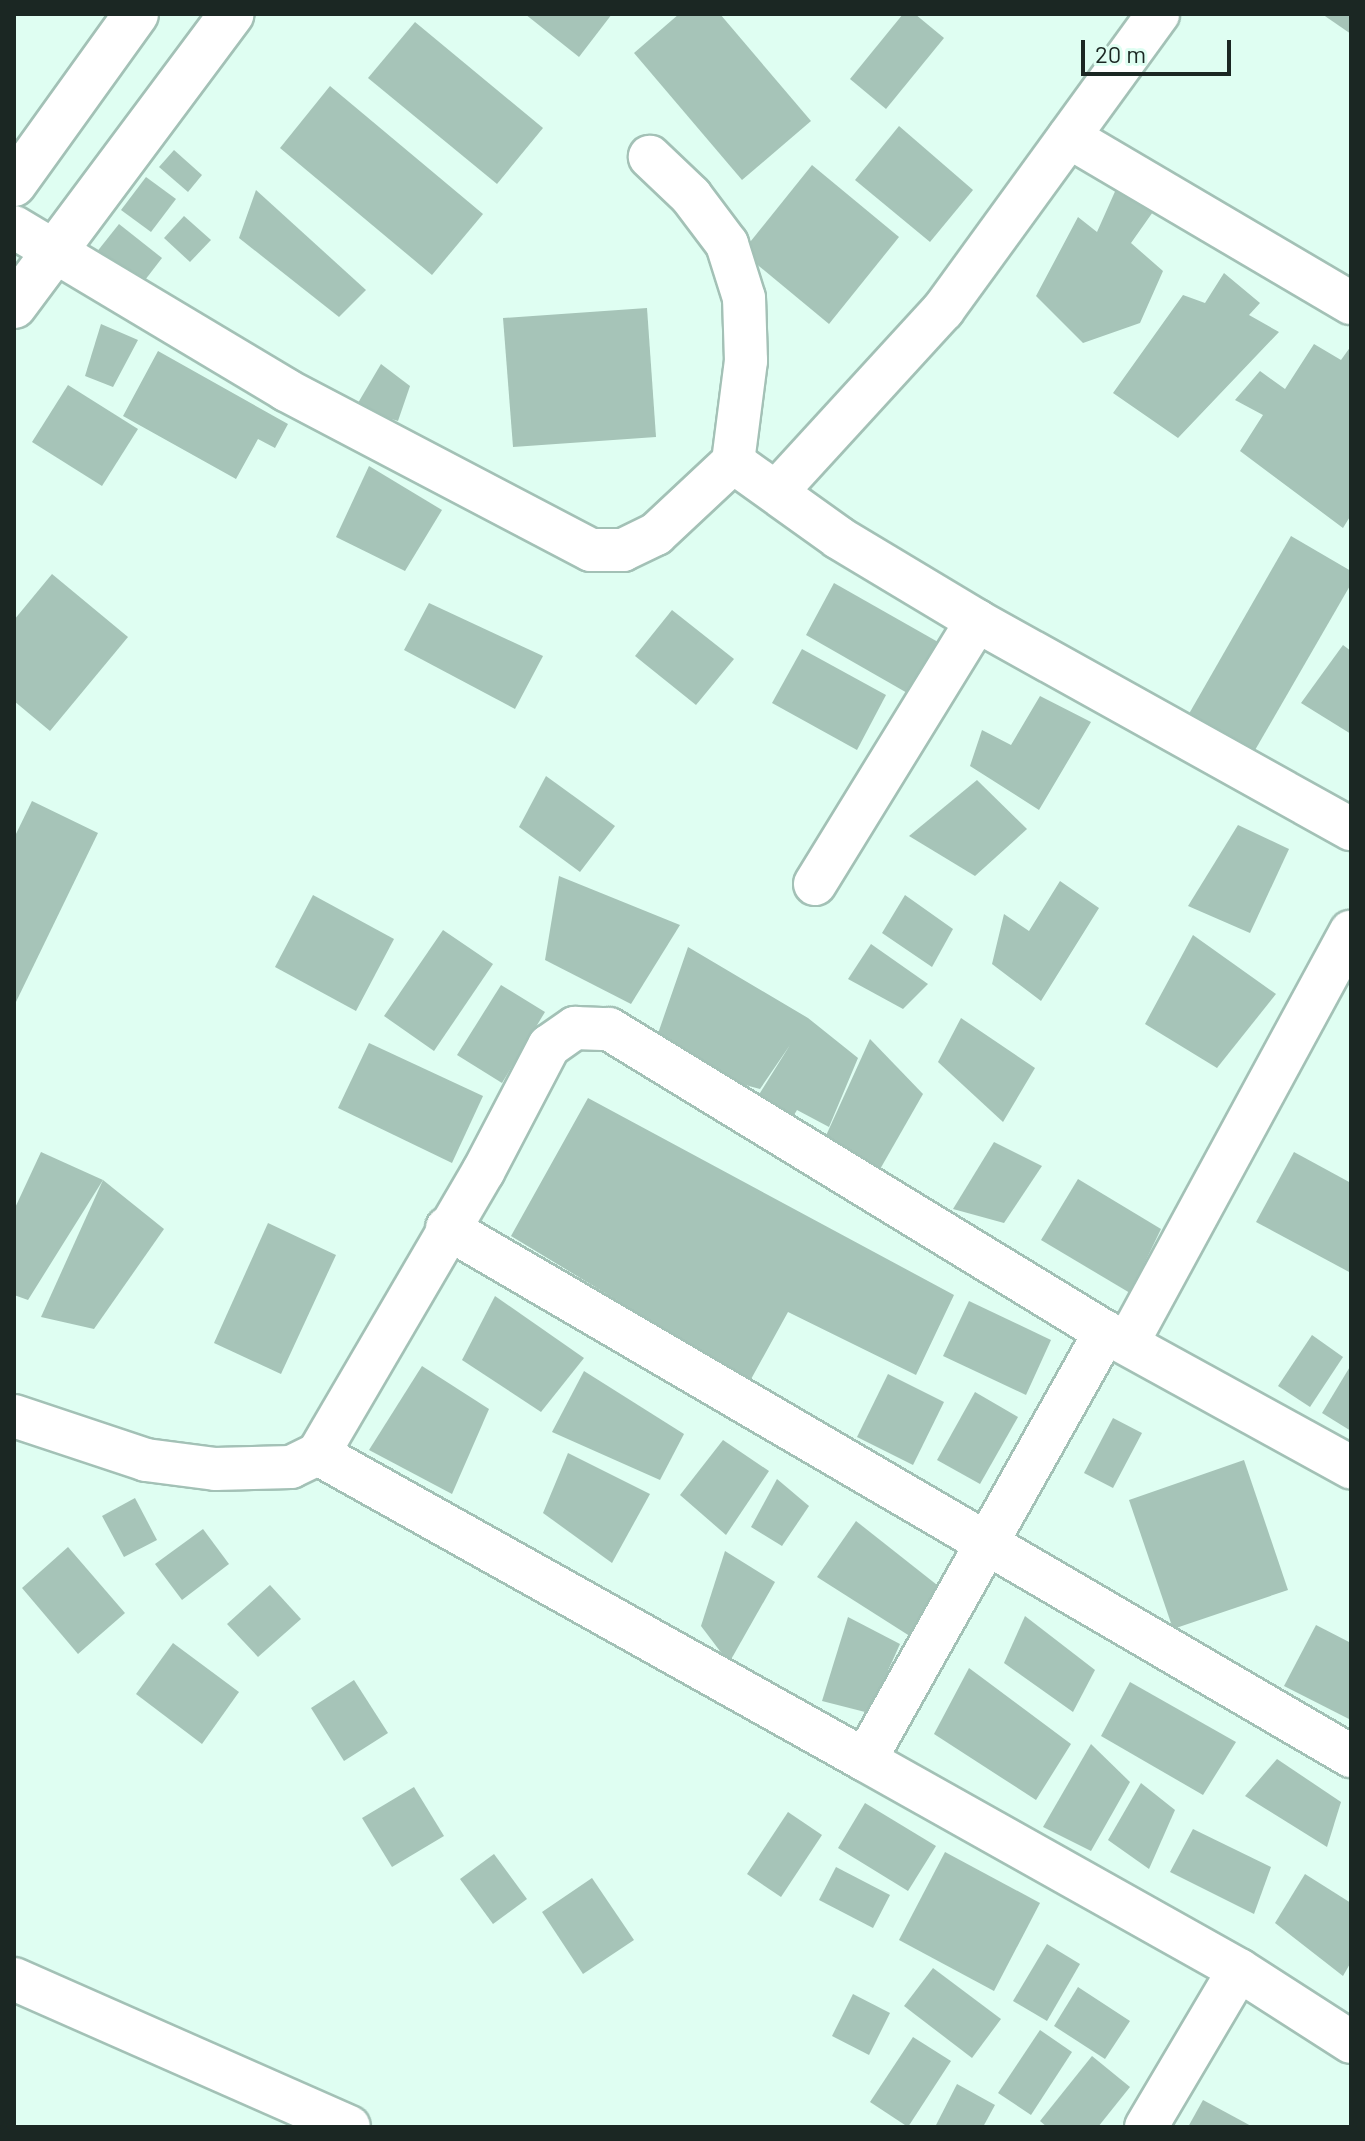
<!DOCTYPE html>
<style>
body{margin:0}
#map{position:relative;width:1365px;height:2141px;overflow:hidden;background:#dffef2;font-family:Barlow,sans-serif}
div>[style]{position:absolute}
.building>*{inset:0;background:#a6c4b8}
.roads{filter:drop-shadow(2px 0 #a3c1b6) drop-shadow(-2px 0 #a3c1b6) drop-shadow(0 2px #a3c1b6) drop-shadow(0 -2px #a3c1b6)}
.street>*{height:42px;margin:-21px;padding:0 21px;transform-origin:21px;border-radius:21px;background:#fff}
.highway>*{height:44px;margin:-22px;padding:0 22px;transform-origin:22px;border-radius:22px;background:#fff}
span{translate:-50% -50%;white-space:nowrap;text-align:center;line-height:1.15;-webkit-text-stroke:6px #dffef2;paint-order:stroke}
.frame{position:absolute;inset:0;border:16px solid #1b2723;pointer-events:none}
.scale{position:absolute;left:1081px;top:40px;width:150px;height:36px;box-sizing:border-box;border:4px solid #1b2723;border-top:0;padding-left:10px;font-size:24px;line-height:28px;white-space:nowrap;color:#1b2723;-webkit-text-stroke:6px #dffef2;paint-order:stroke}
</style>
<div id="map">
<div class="building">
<div style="clip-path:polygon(525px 14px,612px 14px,579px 57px)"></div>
<div style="clip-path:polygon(679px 14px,720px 14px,811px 121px,742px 180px,634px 53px)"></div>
<div style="clip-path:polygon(903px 14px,915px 14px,944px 38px,886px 109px,850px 79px)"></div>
<div style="clip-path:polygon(1322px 14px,1351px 14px,1351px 34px)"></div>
<div style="clip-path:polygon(415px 22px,543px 128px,497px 184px,368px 78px)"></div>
<div style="clip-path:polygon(330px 86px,483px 214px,432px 275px,280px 148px)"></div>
<div style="clip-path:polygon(899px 126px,973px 190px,930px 242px,855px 180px)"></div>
<div style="clip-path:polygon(174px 150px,202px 175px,188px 192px,159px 167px)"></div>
<div style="clip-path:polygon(812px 165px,899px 237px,829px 324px,742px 252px)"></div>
<div style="clip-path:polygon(146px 177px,176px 199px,151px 232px,121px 210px)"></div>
<div style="clip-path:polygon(1117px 187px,1155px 209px,1131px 243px,1163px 271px,1140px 323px,1083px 343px,1036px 296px,1078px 217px,1097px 232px)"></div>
<div style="clip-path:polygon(256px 190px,366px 290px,339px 317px,239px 238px)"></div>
<div style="clip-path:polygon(184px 216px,211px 240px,190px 262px,164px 238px)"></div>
<div style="clip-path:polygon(119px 224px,162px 258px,135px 293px,92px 258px)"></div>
<div style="clip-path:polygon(1224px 273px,1260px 303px,1249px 315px,1279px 332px,1178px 438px,1113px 393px,1183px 295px,1205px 303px)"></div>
<div style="clip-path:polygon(647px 308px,656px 437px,513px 447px,503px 318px)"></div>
<div style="clip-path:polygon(101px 324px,138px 340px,113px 387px,85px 376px)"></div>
<div style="clip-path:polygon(1314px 344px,1341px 360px,1351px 346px,1351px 515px,1343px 528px,1240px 451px,1263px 415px,1235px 400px,1260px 371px,1285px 389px)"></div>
<div style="clip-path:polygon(158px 351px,288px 424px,275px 448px,258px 439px,236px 479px,123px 416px)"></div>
<div style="clip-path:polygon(381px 364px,410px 386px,398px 421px,355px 408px)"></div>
<div style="clip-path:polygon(68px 385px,138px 429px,102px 486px,32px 442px)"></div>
<div style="clip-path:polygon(369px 466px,442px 510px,405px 571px,336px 537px)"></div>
<div style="clip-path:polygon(1291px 536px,1351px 571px,1351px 584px,1251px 757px,1186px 719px)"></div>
<div style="clip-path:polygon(52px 574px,128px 637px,50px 731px,14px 701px,14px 620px)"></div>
<div style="clip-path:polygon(834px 583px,938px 642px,909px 694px,806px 635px)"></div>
<div style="clip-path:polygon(429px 603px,543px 656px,515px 709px,404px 650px)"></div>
<div style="clip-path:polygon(672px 610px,734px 659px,696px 705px,635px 656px)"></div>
<div style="clip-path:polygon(1343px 645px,1351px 651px,1351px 734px,1301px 703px)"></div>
<div style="clip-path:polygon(802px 649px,886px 695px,857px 750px,772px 703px)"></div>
<div style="clip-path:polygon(1040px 696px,1091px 722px,1039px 810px,970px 766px,982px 730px,1011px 745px)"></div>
<div style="clip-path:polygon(546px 776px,615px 826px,580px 872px,519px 827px)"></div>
<div style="clip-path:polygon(977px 780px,1027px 829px,975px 876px,909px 836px)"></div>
<div style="clip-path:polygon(32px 801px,98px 833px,14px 1006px,14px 838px)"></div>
<div style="clip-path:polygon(1238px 825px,1289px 849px,1250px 933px,1188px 906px)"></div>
<div style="clip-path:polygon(559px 876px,680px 925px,631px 1004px,545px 960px)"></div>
<div style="clip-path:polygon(1060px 881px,1099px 908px,1041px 1001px,992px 964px,1004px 914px,1029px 931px)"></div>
<div style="clip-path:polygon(313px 895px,394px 939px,356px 1011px,275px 967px)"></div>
<div style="clip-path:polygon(905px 895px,953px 929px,932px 967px,882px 933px)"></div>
<div style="clip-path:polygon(443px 930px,493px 964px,434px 1051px,384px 1016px)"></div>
<div style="clip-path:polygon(1193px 935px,1276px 994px,1217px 1068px,1145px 1024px)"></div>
<div style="clip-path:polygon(871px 944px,928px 984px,903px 1009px,848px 979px)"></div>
<div style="clip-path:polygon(688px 947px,808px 1018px,858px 1058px,829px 1127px,797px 1110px,788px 1125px,755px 1101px,790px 1045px,760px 1089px,693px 1071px,654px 1045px)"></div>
<div style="clip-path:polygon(501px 985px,545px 1012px,502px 1083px,457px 1055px)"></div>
<div style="clip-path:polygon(961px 1018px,1035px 1068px,1003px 1122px,938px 1062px)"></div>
<div style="clip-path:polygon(870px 1039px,923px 1094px,875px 1178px,824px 1140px)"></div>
<div style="clip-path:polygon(369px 1043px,483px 1096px,452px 1163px,338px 1108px)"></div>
<div style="clip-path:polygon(588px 1098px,954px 1295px,916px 1375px,788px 1312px,750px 1381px,511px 1236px)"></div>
<div style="clip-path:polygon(994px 1142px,1042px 1166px,1004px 1223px,953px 1209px)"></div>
<div style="clip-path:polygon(41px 1152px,103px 1180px,28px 1300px,14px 1295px,14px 1210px)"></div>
<div style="clip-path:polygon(1294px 1152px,1351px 1183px,1351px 1273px,1256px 1222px)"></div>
<div style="clip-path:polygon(1078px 1179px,1161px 1229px,1130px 1293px,1041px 1240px)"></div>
<div style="clip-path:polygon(103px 1180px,164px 1229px,94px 1329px,41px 1317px)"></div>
<div style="clip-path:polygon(268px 1223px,336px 1255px,281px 1374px,214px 1343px)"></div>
<div style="clip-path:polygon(495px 1296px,584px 1358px,541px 1412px,462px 1360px)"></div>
<div style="clip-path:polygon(969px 1301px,1051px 1340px,1026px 1395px,943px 1356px)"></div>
<div style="clip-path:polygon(1312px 1335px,1343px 1357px,1310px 1407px,1278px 1386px)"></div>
<div style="clip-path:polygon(1351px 1365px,1351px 1431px,1322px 1413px)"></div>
<div style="clip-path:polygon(422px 1366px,489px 1409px,452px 1494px,369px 1450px)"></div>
<div style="clip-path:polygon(584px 1371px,684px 1434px,660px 1480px,552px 1432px)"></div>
<div style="clip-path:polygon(888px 1374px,944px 1402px,913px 1465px,857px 1437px)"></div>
<div style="clip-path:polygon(975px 1392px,1018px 1417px,980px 1484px,937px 1460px)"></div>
<div style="clip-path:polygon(1113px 1418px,1142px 1433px,1113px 1488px,1084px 1473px)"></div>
<div style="clip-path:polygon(723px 1440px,769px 1471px,726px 1535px,680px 1495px)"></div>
<div style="clip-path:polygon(568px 1453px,650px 1494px,612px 1563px,543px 1513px)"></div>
<div style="clip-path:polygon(1244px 1460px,1288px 1590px,1173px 1629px,1129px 1500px)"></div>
<div style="clip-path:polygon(777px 1479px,809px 1506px,782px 1546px,751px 1527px)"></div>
<div style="clip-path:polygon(135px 1498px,157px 1540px,124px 1557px,102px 1516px)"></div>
<div style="clip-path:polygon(856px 1521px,951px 1596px,916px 1640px,817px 1577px)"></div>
<div style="clip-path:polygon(203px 1529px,229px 1564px,182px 1600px,155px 1564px)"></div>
<div style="clip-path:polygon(68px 1547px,125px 1613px,78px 1654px,22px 1588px)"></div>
<div style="clip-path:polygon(725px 1551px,775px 1582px,729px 1663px,701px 1626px)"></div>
<div style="clip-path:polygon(270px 1585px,301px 1619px,258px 1657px,227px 1624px)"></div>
<div style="clip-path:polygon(1025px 1616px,1095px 1670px,1073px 1712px,1004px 1663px)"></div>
<div style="clip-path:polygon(848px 1617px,900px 1644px,869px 1713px,822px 1701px)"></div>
<div style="clip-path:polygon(1316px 1625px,1351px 1643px,1349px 1719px,1284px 1686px)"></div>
<div style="clip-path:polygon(173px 1643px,239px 1692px,202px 1744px,136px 1694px)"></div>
<div style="clip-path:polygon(969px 1668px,1071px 1744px,1036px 1800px,934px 1734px)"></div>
<div style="clip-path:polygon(354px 1680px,388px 1733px,344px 1761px,311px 1708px)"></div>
<div style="clip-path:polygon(1130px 1682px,1236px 1742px,1203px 1795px,1101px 1736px)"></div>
<div style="clip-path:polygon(1091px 1744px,1130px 1782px,1091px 1851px,1043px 1827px)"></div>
<div style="clip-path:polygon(1277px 1759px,1341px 1802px,1327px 1847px,1245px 1796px)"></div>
<div style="clip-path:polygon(1141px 1783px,1175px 1810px,1149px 1869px,1108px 1840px)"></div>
<div style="clip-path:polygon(414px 1787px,444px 1836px,392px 1867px,362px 1818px)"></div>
<div style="clip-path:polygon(865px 1803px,936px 1846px,908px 1891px,838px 1848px)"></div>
<div style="clip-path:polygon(788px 1812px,822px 1835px,781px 1897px,747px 1874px)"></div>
<div style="clip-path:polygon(1193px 1829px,1271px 1867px,1254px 1914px,1170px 1872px)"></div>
<div style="clip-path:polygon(945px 1852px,1040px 1903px,994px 1991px,899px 1940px)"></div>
<div style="clip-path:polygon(494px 1854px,527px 1899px,493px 1924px,460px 1879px)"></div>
<div style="clip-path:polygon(836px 1867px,890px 1895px,873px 1928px,819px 1900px)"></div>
<div style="clip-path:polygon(1305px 1874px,1351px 1903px,1351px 1962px,1343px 1976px,1275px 1923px)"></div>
<div style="clip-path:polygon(592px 1878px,634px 1940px,583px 1974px,542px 1912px)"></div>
<div style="clip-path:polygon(1047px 1944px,1080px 1964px,1047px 2021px,1013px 2001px)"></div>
<div style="clip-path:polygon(933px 1968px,1001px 2019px,972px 2058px,904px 2006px)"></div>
<div style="clip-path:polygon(1078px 1987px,1130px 2021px,1105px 2059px,1054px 2026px)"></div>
<div style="clip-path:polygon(853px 1994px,890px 2013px,869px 2055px,832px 2036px)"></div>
<div style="clip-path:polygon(1040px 2030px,1072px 2052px,1031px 2115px,998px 2093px)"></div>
<div style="clip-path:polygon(913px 2037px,951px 2061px,908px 2127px,870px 2102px)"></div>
<div style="clip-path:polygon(1092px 2056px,1130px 2087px,1098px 2127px,1047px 2127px,1040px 2121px)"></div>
<div style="clip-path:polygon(957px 2084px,995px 2105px,983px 2127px,935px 2127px)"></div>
<div style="clip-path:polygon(1203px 2100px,1253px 2127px,1188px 2127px)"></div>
</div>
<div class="roads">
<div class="street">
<div style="left:1069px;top:137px;width:327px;rotate:30.5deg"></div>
<div style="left:14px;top:227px;width:317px;rotate:30.9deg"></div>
<div style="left:286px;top:390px;width:344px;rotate:27.7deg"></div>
<div style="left:591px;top:550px;width:32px"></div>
<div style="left:623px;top:550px;width:37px;rotate:-26deg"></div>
<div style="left:656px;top:534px;width:105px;rotate:-43.1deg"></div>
<div style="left:733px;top:462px;width:102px;rotate:-82.7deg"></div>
<div style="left:746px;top:361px;width:63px;rotate:-91.8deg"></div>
<div style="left:744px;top:298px;width:57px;rotate:-107.5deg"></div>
<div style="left:727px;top:244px;width:60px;rotate:-126.9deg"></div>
<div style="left:691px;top:196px;width:57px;rotate:-136.4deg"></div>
<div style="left:733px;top:462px;width:130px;rotate:35.6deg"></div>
<div style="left:839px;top:538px;width:161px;rotate:31deg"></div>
<div style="left:977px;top:621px;width:428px;rotate:29.1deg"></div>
<div style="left:777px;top:491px;width:246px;rotate:-47.5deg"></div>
<div style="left:943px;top:310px;width:366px;rotate:-54deg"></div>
<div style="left:815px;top:884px;width:309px;rotate:-58.4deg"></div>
<div style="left:447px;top:1228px;width:1047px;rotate:30.29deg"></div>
<div style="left:1128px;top:1342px;width:467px;rotate:-61.5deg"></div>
<div style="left:14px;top:1416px;width:139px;rotate:18.4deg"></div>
<div style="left:146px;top:1460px;width:70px;rotate:7.4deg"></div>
<div style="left:215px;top:1469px;width:76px;rotate:-1.5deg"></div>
<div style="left:291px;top:1467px;width:30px;rotate:-26deg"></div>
<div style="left:318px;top:1454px;width:327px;rotate:-59.7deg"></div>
<div style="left:483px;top:1172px;width:142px;rotate:-62.4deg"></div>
<div style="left:549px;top:1046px;width:32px;rotate:-35deg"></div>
<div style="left:575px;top:1028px;width:34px;rotate:2deg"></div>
<div style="left:609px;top:1029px;width:581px;rotate:31.42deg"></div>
<div style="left:1105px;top:1332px;width:281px;rotate:28.8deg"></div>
<div style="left:318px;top:1454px;width:627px;rotate:29.22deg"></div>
<div style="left:865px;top:1760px;width:491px;rotate:-60.7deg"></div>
<div style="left:865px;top:1760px;width:429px;rotate:29.3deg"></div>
<div style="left:14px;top:1979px;width:366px;rotate:23.8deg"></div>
<div style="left:1146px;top:2127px;width:182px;rotate:-59.4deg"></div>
<div style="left:1239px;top:1970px;width:133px;rotate:32.7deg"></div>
</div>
<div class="highway">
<div style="left:14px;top:184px;width:209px;rotate:-54.3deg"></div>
<div style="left:14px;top:306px;width:364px;rotate:-53.3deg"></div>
</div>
</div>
<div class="frame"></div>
<div class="scale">20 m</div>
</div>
